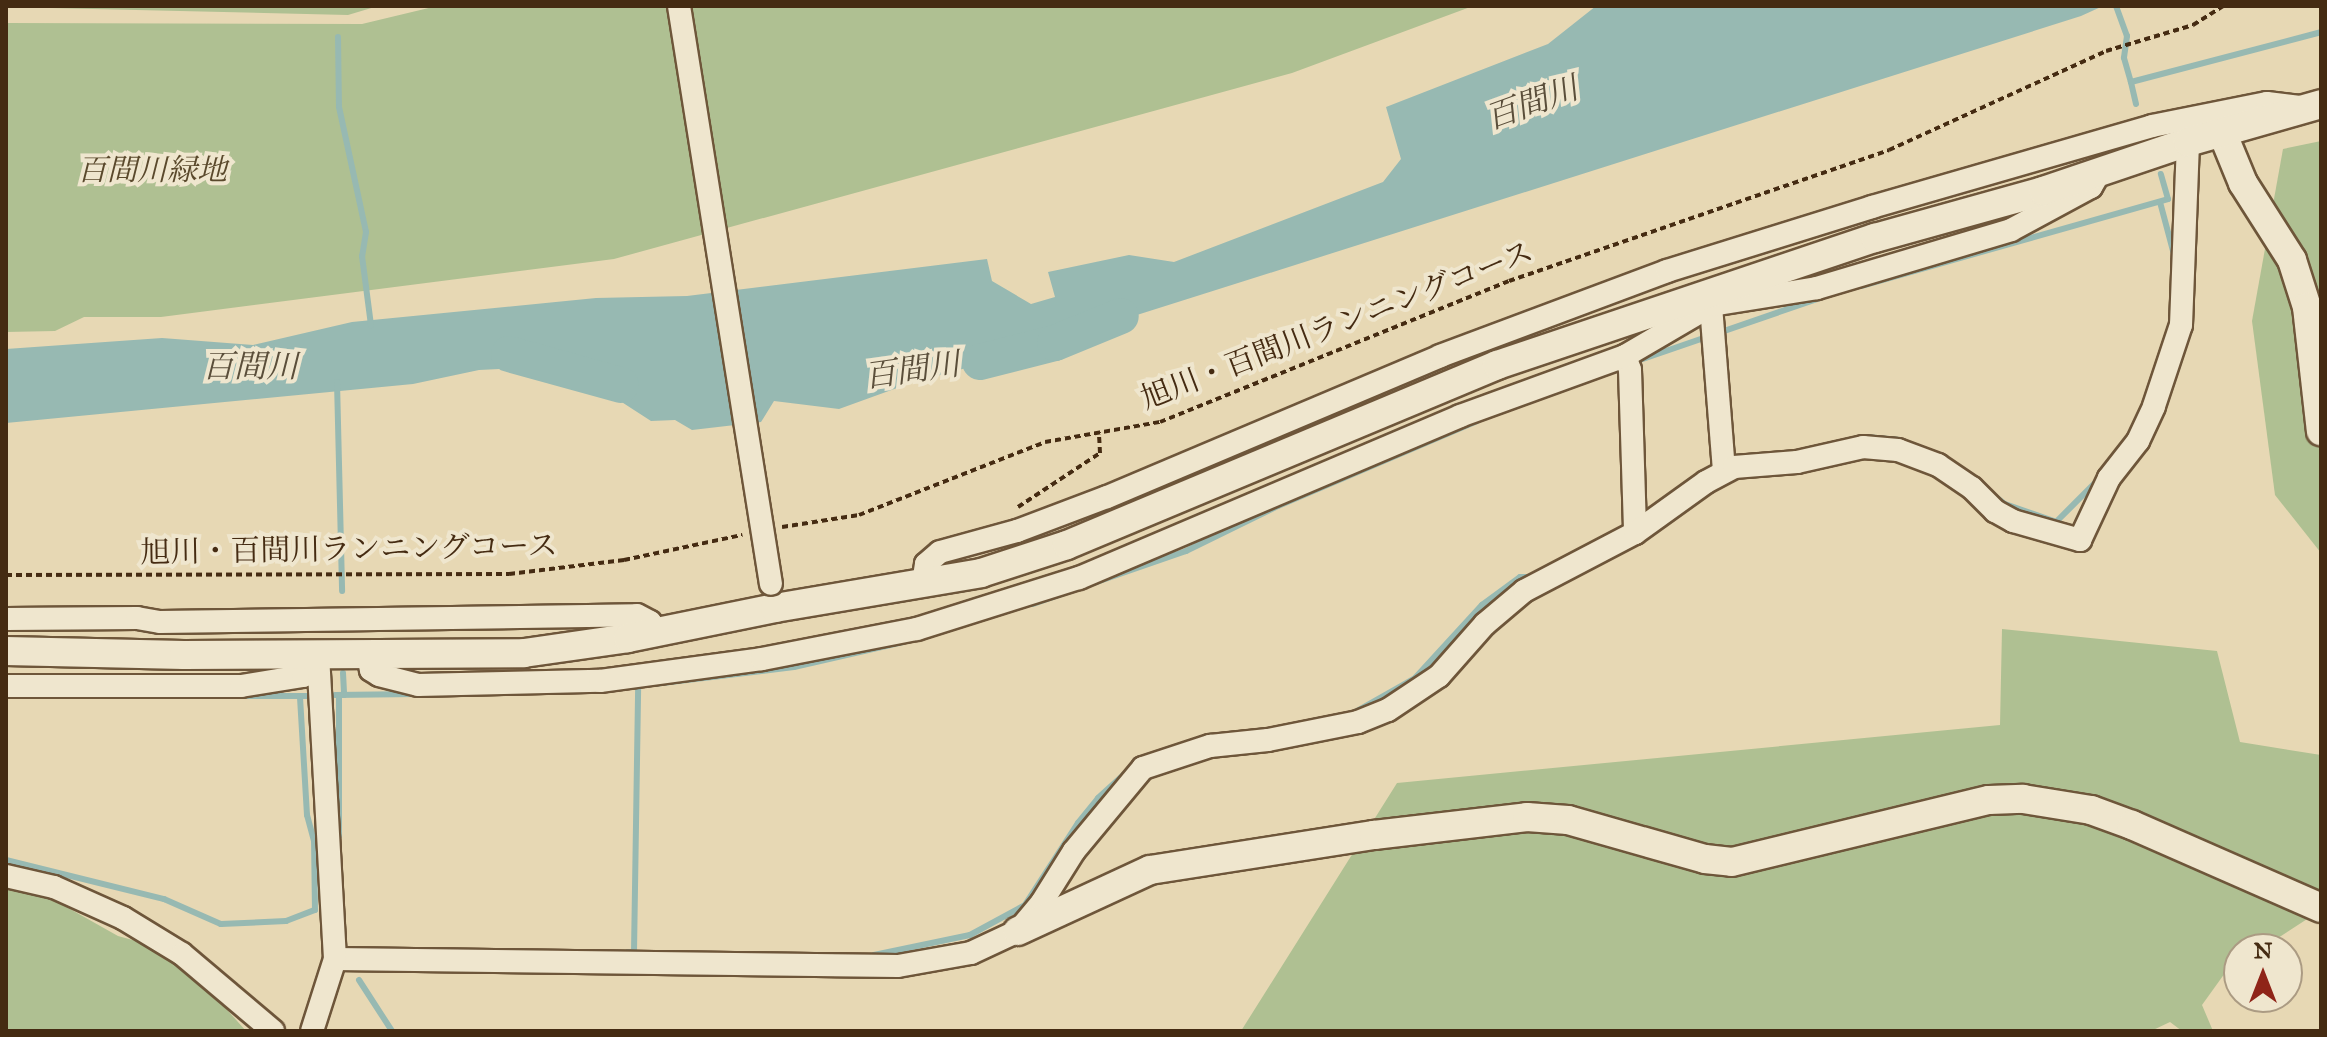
<!DOCTYPE html>
<meta charset="utf-8">
<style>
body{margin:0}
#map{position:relative;width:2327px;height:1037px;overflow:hidden;background:#e7d8b4;font-family:"IM FELL Great Primer","Noto Serif JP",serif}
div>[style]{position:absolute}
.green>*{inset:0;background:#afc092}
.water>*{inset:0;background:#97b9b2}
.stream>*{height:6px;margin:-3px;padding:0 3px;transform-origin:3px;border-radius:3px;background:#97b9b2}
.river>*{height:36px;margin:-18px;padding:0 18px;transform-origin:18px;border-radius:18px;background:#97b9b2}
.path>*{height:4px;margin-top:-2px;transform-origin:0;background:repeating-linear-gradient(90deg,#452b12 0 6px,transparent 0 10px)}
.roads{filter:drop-shadow(2px 0 #6e563a) drop-shadow(-2px 0 #6e563a) drop-shadow(0 2px #6e563a) drop-shadow(0 -2px #6e563a)}
.minor>*{height:22px;margin:-11px;padding:0 11px;transform-origin:11px;border-radius:11px;background:#efe6ce}
.tertiary>*{height:28px;margin:-14px;padding:0 14px;transform-origin:14px;border-radius:14px;background:#efe6ce}
.bridges{filter:drop-shadow(2px 0 #6e563a) drop-shadow(-2px 0 #6e563a) drop-shadow(0 2px #6e563a) drop-shadow(0 -2px #6e563a)}
.minor-bridge>*{height:22px;margin:-11px;padding:0 11px;transform-origin:11px;border-radius:11px;background:#efe6ce}
span{translate:-50% -50%;white-space:nowrap;text-align:center;line-height:1.15;-webkit-text-stroke:8px #efe6ce;paint-order:stroke}
.park-label{font-size:30px;color:#5a492c;font-style:italic}
.street-label{font-size:30px;color:#452b12}
.water-label{font-size:32px;color:#5a4e3a;font-style:italic}
.frame{position:absolute;inset:0;border:8px solid #452b12;pointer-events:none}
.north{position:absolute;left:2223px;top:933px;width:80px;height:80px;box-sizing:border-box;background:#efe6ce;border:2px solid #ab9b83;border-radius:50%;rotate:0deg;font-size:22px;font-weight:700;line-height:32px;text-align:center;color:#452b12}
.north::after{content:'';display:block;margin:auto;width:28px;height:36px;background:#8f2418;clip-path:polygon(50% 0,100% 100%,50% 72%,0 100%)}
</style>
<div id="map">
<div class="green">
<div style="clip-path:polygon(378px 6px,348px 15px,6px 7px,6px 6px)"></div>
<div style="clip-path:polygon(437px 6px,1473px 6px,1292px 73px,614px 259px,161px 317px,84px 317px,55px 331px,6px 332px,6px 23px,362px 24px)"></div>
<div style="clip-path:polygon(2321px 141px,2321px 553px,2275px 495px,2252px 321px,2283px 149px)"></div>
<div style="clip-path:polygon(2002px 629px,2217px 651px,2240px 742px,2321px 755px,2321px 910px,2261px 949px,2239px 949px,2239px 964px,2225px 973px,2202px 1005px,2213px 1031px,2182px 1031px,2170px 1022px,2151px 1031px,1241px 1031px,1397px 783px,2000px 725px)"></div>
<div style="clip-path:polygon(6px 888px,54px 900px,118px 936px,151px 945px,197px 976px,246px 1031px,6px 1031px)"></div>
</div>
<div class="water">
<div style="clip-path:polygon(1596px 6px,2103px 6px,2081px 16px,995px 360px,908px 384px,839px 409px,774px 401px,761px 422px,692px 430px,675px 420px,651px 421px,566px 366px,479px 370px,413px 384px,6px 423px,6px 349px,162px 338px,253px 345px,352px 322px,596px 298px,687px 296px,987px 259px,992px 281px,1031px 304px,1055px 297px,1048px 272px,1129px 255px,1174px 262px,1383px 182px,1401px 159px,1386px 107px,1548px 44px)"></div>
</div>
<div class="stream">
<div style="left:2116px;top:6px;width:32px;rotate:70deg"></div>
<div style="left:2127px;top:36px;width:22px;rotate:98deg"></div>
<div style="left:2124px;top:58px;width:25px;rotate:74deg"></div>
<div style="left:338px;top:37px;width:70px;rotate:89.2deg"></div>
<div style="left:339px;top:107px;width:128px;rotate:77.8deg"></div>
<div style="left:366px;top:232px;width:24px;rotate:99deg"></div>
<div style="left:362px;top:256px;width:70px;rotate:82.6deg"></div>
<div style="left:2136px;top:104px;width:23px;rotate:-103deg"></div>
<div style="left:2131px;top:82px;width:196px;rotate:-14.7deg"></div>
<div style="left:2160px;top:202px;width:51px;rotate:75.1deg"></div>
<div style="left:1861px;top:286px;width:319px;rotate:-15.8deg"></div>
<div style="left:2168px;top:199px;width:26px;rotate:-106deg"></div>
<div style="left:1634px;top:362px;width:197px;rotate:-19deg"></div>
<div style="left:337px;top:382px;width:209px;rotate:88.6deg"></div>
<div style="left:1866px;top:437px;width:32px;rotate:5deg"></div>
<div style="left:1993px;top:495px;width:15px;rotate:37deg"></div>
<div style="left:2005px;top:504px;width:54px;rotate:19.4deg"></div>
<div style="left:2056px;top:522px;width:64px;rotate:-45deg"></div>
<div style="left:1033px;top:604px;width:162px;rotate:-19.1deg"></div>
<div style="left:1186px;top:551px;width:102px;rotate:-26.1deg"></div>
<div style="left:1278px;top:506px;width:216px;rotate:-23.1deg"></div>
<div style="left:343px;top:673px;width:22px;rotate:87deg"></div>
<div style="left:654px;top:684px;width:141px;rotate:-6.9deg"></div>
<div style="left:794px;top:667px;width:112px;rotate:-12.9deg"></div>
<div style="left:335px;top:695px;width:81px;rotate:-0.7deg"></div>
<div style="left:242px;top:696px;width:67px"></div>
<div style="left:1355px;top:712px;width:69px;rotate:-29.5deg"></div>
<div style="left:1415px;top:678px;width:99px;rotate:-47.5deg"></div>
<div style="left:1482px;top:605px;width:47px;rotate:-36.4deg"></div>
<div style="left:1520px;top:577px;width:13px"></div>
<div style="left:339px;top:836px;width:141px;rotate:-90deg"></div>
<div style="left:6px;top:860px;width:163px;rotate:13.9deg"></div>
<div style="left:164px;top:899px;width:62px;rotate:23.7deg"></div>
<div style="left:221px;top:924px;width:65px;rotate:-2.6deg"></div>
<div style="left:286px;top:921px;width:31px;rotate:-21deg"></div>
<div style="left:315px;top:910px;width:69px;rotate:-90.8deg"></div>
<div style="left:314px;top:841px;width:27px;rotate:-105deg"></div>
<div style="left:307px;top:815px;width:119px;rotate:-93.4deg"></div>
<div style="left:628px;top:952px;width:6px"></div>
<div style="left:634px;top:952px;width:266px;rotate:-89.1deg"></div>
<div style="left:874px;top:955px;width:98px;rotate:-11.8deg"></div>
<div style="left:970px;top:935px;width:63px;rotate:-28.6deg"></div>
<div style="left:1025px;top:905px;width:98px;rotate:-57.1deg"></div>
<div style="left:1078px;top:823px;width:32px;rotate:-51deg"></div>
<div style="left:1098px;top:798px;width:42px;rotate:-42.1deg"></div>
<div style="left:359px;top:980px;width:61px;rotate:57.1deg"></div>
</div>
<div class="river">
<div style="left:509px;top:354px;width:116px;rotate:15.5deg"></div>
<div style="left:980px;top:362px;width:77px;rotate:-14.2deg"></div>
<div style="left:1055px;top:343px;width:71px;rotate:-22.2deg"></div>
</div>
<div class="path">
<div style="left:1018px;top:507px;width:98px;rotate:-33.4deg"></div>
<div style="left:1100px;top:453px;width:21px;rotate:-93deg"></div>
<div style="left:782px;top:527px;width:78px;rotate:-8.9deg"></div>
<div style="left:859px;top:515px;width:200px;rotate:-21.4deg"></div>
<div style="left:1045px;top:442px;width:117px;rotate:-9.9deg"></div>
<div style="left:1160px;top:422px;width:376px;rotate:-22deg"></div>
<div style="left:1509px;top:281px;width:402px;rotate:-19deg"></div>
<div style="left:1889px;top:150px;width:239px;rotate:-24.5deg"></div>
<div style="left:2106px;top:51px;width:91px;rotate:-16.6deg"></div>
<div style="left:2193px;top:25px;width:36px;rotate:-32deg"></div>
<div style="left:6px;top:575px;width:503px;rotate:-0.11deg"></div>
<div style="left:509px;top:574px;width:116px;rotate:-6.9deg"></div>
<div style="left:624px;top:560px;width:121px;rotate:-12deg"></div>
</div>
<div class="roads">
<div class="minor">
<div style="left:1710px;top:293px;width:179px;rotate:85.5deg"></div>
<div style="left:1625px;top:356px;width:15px;rotate:70deg"></div>
<div style="left:1630px;top:370px;width:163px;rotate:88.2deg"></div>
<div style="left:923px;top:583px;width:19px;rotate:-81deg"></div>
<div style="left:926px;top:564px;width:18px;rotate:-41deg"></div>
<div style="left:940px;top:552px;width:80px;rotate:-15.3deg"></div>
<div style="left:1017px;top:531px;width:96px;rotate:-20.7deg"></div>
<div style="left:1107px;top:497px;width:362px;rotate:-22.9deg"></div>
<div style="left:1440px;top:356px;width:242px;rotate:-20.5deg"></div>
<div style="left:1667px;top:271px;width:215px;rotate:-17.3deg"></div>
<div style="left:1872px;top:207px;width:291px;rotate:-16.1deg"></div>
<div style="left:2152px;top:126px;width:117px;rotate:-11.3deg"></div>
<div style="left:2267px;top:103px;width:33px;rotate:7deg"></div>
<div style="left:6px;top:619px;width:131px;rotate:-0.4deg"></div>
<div style="left:137px;top:618px;width:23px;rotate:10deg"></div>
<div style="left:160px;top:622px;width:477px;rotate:-0.8deg"></div>
<div style="left:637px;top:615px;width:15px;rotate:28deg"></div>
<div style="left:650px;top:622px;width:12px;rotate:55deg"></div>
<div style="left:368px;top:655px;width:15px;rotate:79deg"></div>
<div style="left:371px;top:670px;width:9px;rotate:32deg"></div>
<div style="left:379px;top:675px;width:40px;rotate:14.4deg"></div>
<div style="left:418px;top:685px;width:182px;rotate:-1.3deg"></div>
<div style="left:600px;top:681px;width:163px;rotate:-7.7deg"></div>
<div style="left:762px;top:659px;width:158px;rotate:-11deg"></div>
<div style="left:917px;top:629px;width:170px;rotate:-17.5deg"></div>
<div style="left:1079px;top:578px;width:414px;rotate:-23deg"></div>
<div style="left:1460px;top:416px;width:176px;rotate:-20deg"></div>
<div style="left:1625px;top:356px;width:101px;rotate:-30.4deg"></div>
<div style="left:1712px;top:305px;width:106px;rotate:-9.2deg"></div>
<div style="left:1817px;top:288px;width:202px;rotate:-16.6deg"></div>
<div style="left:2011px;top:230px;width:91px;rotate:-28.3deg"></div>
<div style="left:2091px;top:187px;width:14px;rotate:-60deg"></div>
<div style="left:6px;top:686px;width:235px"></div>
<div style="left:241px;top:686px;width:63px;rotate:-9.2deg"></div>
<div style="left:303px;top:676px;width:19px;rotate:-36deg"></div>
<div style="left:6px;top:876px;width:49px;rotate:12.9deg"></div>
<div style="left:54px;top:887px;width:76px;rotate:24.2deg"></div>
<div style="left:123px;top:918px;width:69px;rotate:31.4deg"></div>
<div style="left:182px;top:954px;width:119px;rotate:40.2deg"></div>
<div style="left:335px;top:959px;width:563px;rotate:0.71deg"></div>
<div style="left:898px;top:966px;width:74px;rotate:-10.1deg"></div>
<div style="left:971px;top:953px;width:52px;rotate:-25.1deg"></div>
<div style="left:1018px;top:931px;width:38px;rotate:-50deg"></div>
<div style="left:1042px;top:902px;width:60px;rotate:-57.9deg"></div>
<div style="left:1074px;top:851px;width:108px;rotate:-50.3deg"></div>
<div style="left:1143px;top:768px;width:71px;rotate:-18.2deg"></div>
<div style="left:1210px;top:746px;width:58px;rotate:-5.9deg"></div>
<div style="left:1268px;top:740px;width:92px;rotate:-11.3deg"></div>
<div style="left:1358px;top:722px;width:32px;rotate:-22deg"></div>
<div style="left:1388px;top:710px;width:61px;rotate:-33.7deg"></div>
<div style="left:1439px;top:676px;width:69px;rotate:-48.5deg"></div>
<div style="left:1485px;top:624px;width:51px;rotate:-40.2deg"></div>
<div style="left:1524px;top:591px;width:125px;rotate:-27.6deg"></div>
<div style="left:1635px;top:533px;width:87px;rotate:-35.7deg"></div>
<div style="left:1706px;top:482px;width:32px;rotate:-28deg"></div>
<div style="left:1734px;top:467px;width:63px;rotate:-4.5deg"></div>
<div style="left:1797px;top:462px;width:68px;rotate:-12.8deg"></div>
<div style="left:1863px;top:447px;width:35px;rotate:5deg"></div>
<div style="left:1898px;top:450px;width:43px;rotate:20.6deg"></div>
<div style="left:1938px;top:465px;width:41px;rotate:34.1deg"></div>
<div style="left:1972px;top:488px;width:33px;rotate:45deg"></div>
<div style="left:1995px;top:511px;width:21px;rotate:29deg"></div>
<div style="left:2013px;top:521px;width:70px;rotate:15.8deg"></div>
<div style="left:2080px;top:540px;width:68px;rotate:-64.9deg"></div>
<div style="left:2109px;top:478px;width:47px;rotate:-51.9deg"></div>
<div style="left:2138px;top:441px;width:38px;rotate:-65deg"></div>
<div style="left:2154px;top:406px;width:85px;rotate:-71.6deg"></div>
<div style="left:2181px;top:325px;width:183px;rotate:-87.8deg"></div>
<div style="left:312px;top:1031px;width:76px;rotate:-72.3deg"></div>
<div style="left:335px;top:959px;width:304px;rotate:-93.2deg"></div>
</div>
<div class="tertiary">
<div style="left:2222px;top:132px;width:55px;rotate:67.6deg"></div>
<div style="left:2243px;top:183px;width:91px;rotate:57.5deg"></div>
<div style="left:2292px;top:260px;width:49px;rotate:72.3deg"></div>
<div style="left:2307px;top:307px;width:125px;rotate:83.6deg"></div>
<div style="left:6px;top:651px;width:178px;rotate:1.3deg"></div>
<div style="left:184px;top:655px;width:340px;rotate:-0.3deg"></div>
<div style="left:524px;top:653px;width:105px;rotate:-8.2deg"></div>
<div style="left:628px;top:638px;width:150px;rotate:-11.5deg"></div>
<div style="left:775px;top:608px;width:209px;rotate:-9.6deg"></div>
<div style="left:981px;top:573px;width:90px;rotate:-18deg"></div>
<div style="left:1067px;top:545px;width:466px;rotate:-22.7deg"></div>
<div style="left:1497px;top:365px;width:399px;rotate:-18.6deg"></div>
<div style="left:1875px;top:238px;width:174px;rotate:-15.6deg"></div>
<div style="left:2043px;top:191px;width:153px;rotate:-18.7deg"></div>
<div style="left:2188px;top:142px;width:138px;rotate:-15.9deg"></div>
<div style="left:1018px;top:931px;width:145px;rotate:-24.8deg"></div>
<div style="left:1150px;top:870px;width:227px;rotate:-8.9deg"></div>
<div style="left:1374px;top:835px;width:154px;rotate:-6.7deg"></div>
<div style="left:1527px;top:817px;width:41px;rotate:4.2deg"></div>
<div style="left:1568px;top:820px;width:142px;rotate:15.9deg"></div>
<div style="left:1705px;top:859px;width:27px;rotate:6deg"></div>
<div style="left:1732px;top:862px;width:264px;rotate:-13.6deg"></div>
<div style="left:1989px;top:800px;width:34px;rotate:-2deg"></div>
<div style="left:2023px;top:799px;width:69px;rotate:9.2deg"></div>
<div style="left:2091px;top:810px;width:44px;rotate:20.1deg"></div>
<div style="left:2132px;top:825px;width:206px;rotate:23.7deg"></div>
</div>
</div>
<div class="bridges">
<div class="minor-bridge">
<div style="left:679px;top:6px;width:585px;rotate:80.96deg"></div>
</div>
</div>
<div class="park-label">
<span style="left:152px;top:170px">百間川緑地</span>
</div>
<div class="street-label">
<span style="left:1337px;top:325px;rotate:-21deg">旭川・百間川ランニングコース</span>
<span style="left:349px;top:549px;rotate:-1deg">旭川・百間川ランニングコース</span>
</div>
<div class="water-label">
<span style="left:1532px;top:104px;rotate:-20deg">百間川</span>
<span style="left:250px;top:367px">百間川</span>
<span style="left:912px;top:371px;rotate:-8deg">百間川</span>
</div>
<div class="frame"></div>
<div class="north">N</div>
</div>
